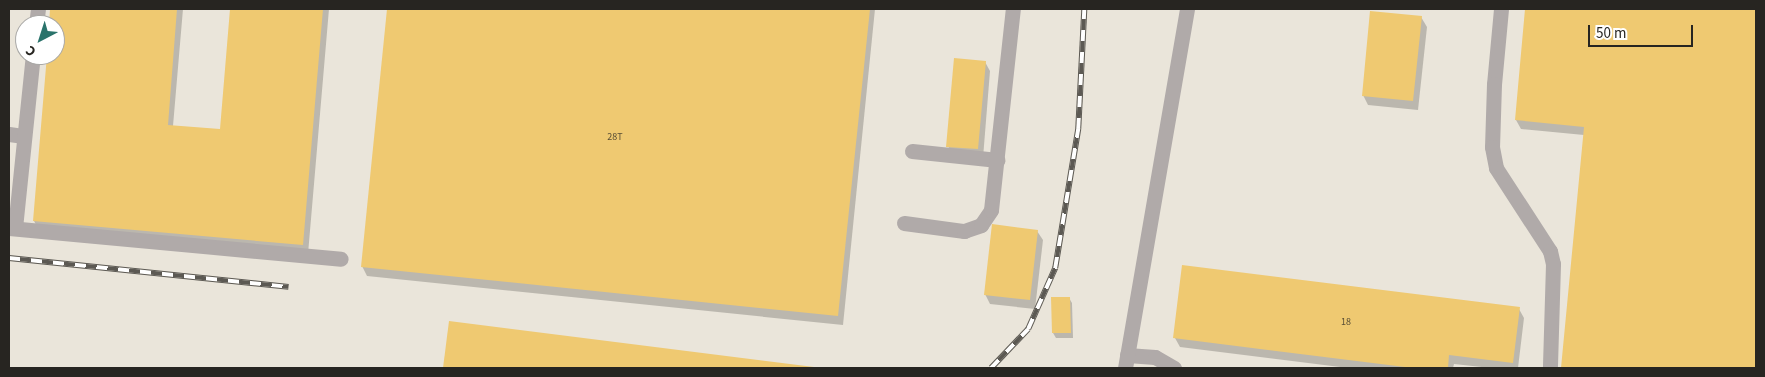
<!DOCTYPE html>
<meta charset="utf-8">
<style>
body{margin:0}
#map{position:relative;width:1765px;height:377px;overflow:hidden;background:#eae5da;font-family:"Source Sans 3",sans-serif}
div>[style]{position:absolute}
.shadow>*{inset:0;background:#0003}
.building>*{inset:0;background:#efc971}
.minor>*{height:15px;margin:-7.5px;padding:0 7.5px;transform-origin:7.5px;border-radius:7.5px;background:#b0aaa9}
.rail>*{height:5.5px;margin-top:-2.75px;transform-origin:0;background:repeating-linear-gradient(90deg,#fff 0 11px,#5c5953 0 22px);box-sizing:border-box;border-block:1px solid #5c5953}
span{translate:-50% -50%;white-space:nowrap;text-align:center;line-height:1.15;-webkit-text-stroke:4px #fff;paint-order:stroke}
.number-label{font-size:10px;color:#594e35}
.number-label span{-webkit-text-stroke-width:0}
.frame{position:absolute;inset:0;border:10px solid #272521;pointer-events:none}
.north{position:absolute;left:15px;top:15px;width:50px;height:50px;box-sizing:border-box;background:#fff;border:1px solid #a9a8a6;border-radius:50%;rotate:220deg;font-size:14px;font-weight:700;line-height:20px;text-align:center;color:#272521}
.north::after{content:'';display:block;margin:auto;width:18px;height:22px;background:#2a736b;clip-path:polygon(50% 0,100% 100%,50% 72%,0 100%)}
.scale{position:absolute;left:1588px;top:25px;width:105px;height:22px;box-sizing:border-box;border:2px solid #272521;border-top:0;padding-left:6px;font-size:15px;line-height:18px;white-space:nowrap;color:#272521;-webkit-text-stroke:4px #fff;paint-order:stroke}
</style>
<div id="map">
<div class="shadow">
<div style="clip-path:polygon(52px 9px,183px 9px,173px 126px,221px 131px,231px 9px,329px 9px,308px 254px,39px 230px,34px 221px,48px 55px,55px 55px,55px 25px,50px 25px)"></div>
<div style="clip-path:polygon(388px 9px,875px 9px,843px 325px,367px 276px,362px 266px)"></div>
<div style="clip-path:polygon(1526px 9px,1756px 9px,1756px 368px,1563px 368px,1584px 135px,1521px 129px,1516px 120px)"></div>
<div style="clip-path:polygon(1421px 17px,1427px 27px,1418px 110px,1368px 105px,1363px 95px)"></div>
<div style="clip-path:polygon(985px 62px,990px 71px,983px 158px,953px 156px,948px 146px)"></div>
<div style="clip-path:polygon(1037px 231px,1043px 240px,1035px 309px,990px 304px,985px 294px)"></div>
<div style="clip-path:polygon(1069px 298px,1072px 303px,1073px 338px,1056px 338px,1053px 333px,1053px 299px)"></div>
<div style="clip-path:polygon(1519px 309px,1524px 318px,1518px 368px,1491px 368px,1454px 364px,1453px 368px,1348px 368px,1180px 347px,1175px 338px)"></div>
<div style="clip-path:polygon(450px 323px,814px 368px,444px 368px)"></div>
</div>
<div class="building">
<div style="clip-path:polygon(50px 9px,177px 9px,168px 125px,220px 129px,230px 9px,323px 9px,303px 245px,33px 221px,47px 55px,55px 55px,55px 25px,49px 25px)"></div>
<div style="clip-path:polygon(387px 9px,870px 9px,838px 316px,361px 267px)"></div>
<div style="clip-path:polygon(1525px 9px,1756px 9px,1756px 368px,1561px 368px,1584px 127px,1515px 120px)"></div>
<div style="clip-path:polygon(1370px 11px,1422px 16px,1413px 101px,1362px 96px)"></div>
<div style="clip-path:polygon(954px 58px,986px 61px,978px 149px,946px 147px)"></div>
<div style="clip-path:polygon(992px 224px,1038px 230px,1030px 300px,984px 295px)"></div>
<div style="clip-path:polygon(1182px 265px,1520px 307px,1513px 363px,1449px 355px,1448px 368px,1413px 368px,1173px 338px)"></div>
<div style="clip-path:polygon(1051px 297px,1070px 297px,1071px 333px,1052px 333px)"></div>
<div style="clip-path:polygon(449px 321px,814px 367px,814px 368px,443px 368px)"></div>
</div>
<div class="minor">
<div style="left:1501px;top:9px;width:75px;rotate:95.3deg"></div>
<div style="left:1494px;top:84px;width:63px;rotate:91.8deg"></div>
<div style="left:1492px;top:147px;width:21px;rotate:79deg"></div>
<div style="left:1496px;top:168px;width:99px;rotate:57deg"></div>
<div style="left:1550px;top:251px;width:13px;rotate:77deg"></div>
<div style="left:1553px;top:264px;width:104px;rotate:91.7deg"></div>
<div style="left:36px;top:25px;width:16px;rotate:-83deg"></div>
<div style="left:9px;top:134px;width:15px;rotate:8deg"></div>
<div style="left:912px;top:151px;width:86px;rotate:6deg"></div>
<div style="left:904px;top:223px;width:61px;rotate:7.6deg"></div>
<div style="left:964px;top:231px;width:18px;rotate:-19deg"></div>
<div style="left:981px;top:225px;width:18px;rotate:-56deg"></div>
<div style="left:991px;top:210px;width:202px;rotate:-83.8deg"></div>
<div style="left:9px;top:228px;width:333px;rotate:5.3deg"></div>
<div style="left:15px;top:228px;width:174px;rotate:-84.1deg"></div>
<div style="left:1127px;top:355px;width:28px;rotate:4deg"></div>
<div style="left:1155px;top:357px;width:22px;rotate:30deg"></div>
<div style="left:1125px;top:368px;width:364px;rotate:-80.2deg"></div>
</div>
<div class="rail">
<div style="left:9px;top:258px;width:281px;rotate:5.9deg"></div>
<div style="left:991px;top:368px;width:54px;rotate:-46.5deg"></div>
<div style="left:1028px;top:329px;width:67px;rotate:-66.1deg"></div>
<div style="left:1055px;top:268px;width:141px;rotate:-80.6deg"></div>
<div style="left:1078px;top:129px;width:120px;rotate:-87.1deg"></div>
</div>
<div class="number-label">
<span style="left:615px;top:138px">28Т</span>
<span style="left:1346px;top:323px">18</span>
</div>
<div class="frame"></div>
<div class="north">С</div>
<div class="scale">50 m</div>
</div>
